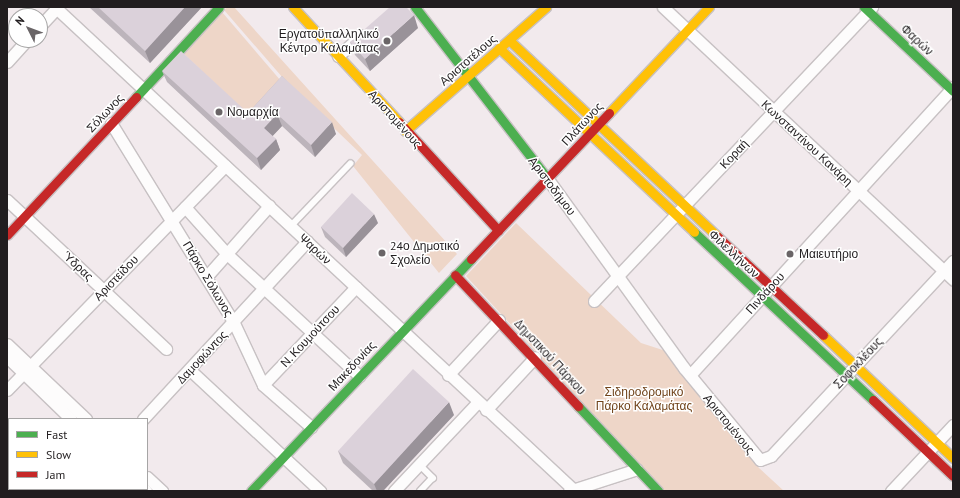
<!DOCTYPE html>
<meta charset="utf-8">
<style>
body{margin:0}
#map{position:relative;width:960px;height:498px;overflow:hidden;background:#f2eaed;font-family:"PT Sans",sans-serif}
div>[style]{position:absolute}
.green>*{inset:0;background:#eed6c8}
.roads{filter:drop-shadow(1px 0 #c7c1c3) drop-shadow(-1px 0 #c7c1c3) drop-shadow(0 1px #c7c1c3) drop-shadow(0 -1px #c7c1c3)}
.lane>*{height:5.5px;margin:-2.75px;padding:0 2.75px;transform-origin:2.75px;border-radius:2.75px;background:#fdfcfc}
.street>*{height:11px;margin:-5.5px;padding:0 5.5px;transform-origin:5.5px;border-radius:5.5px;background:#fdfcfc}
.fast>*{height:9px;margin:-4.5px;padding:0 4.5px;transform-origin:4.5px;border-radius:4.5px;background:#4caf50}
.slow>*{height:9px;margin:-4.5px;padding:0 4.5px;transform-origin:4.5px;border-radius:4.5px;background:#ffc107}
.jam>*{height:9px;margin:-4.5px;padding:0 4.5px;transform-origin:4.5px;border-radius:4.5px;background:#c62828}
.wall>*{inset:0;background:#bcb4bb}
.shaded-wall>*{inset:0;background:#999299}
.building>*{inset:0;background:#dbd1da}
.dots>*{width:11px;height:11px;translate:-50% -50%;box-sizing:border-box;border:2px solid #fff;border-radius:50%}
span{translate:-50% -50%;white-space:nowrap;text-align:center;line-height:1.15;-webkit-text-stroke:3px #fff;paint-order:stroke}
.poi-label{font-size:12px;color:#211d1f}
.right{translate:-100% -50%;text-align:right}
.left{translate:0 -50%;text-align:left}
.street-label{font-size:12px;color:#211d1f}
.park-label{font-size:12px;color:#70431a}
.frame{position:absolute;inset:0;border:8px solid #211d1f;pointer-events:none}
.legend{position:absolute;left:8px;top:418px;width:140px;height:72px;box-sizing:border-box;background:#fff;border:1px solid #a6a5a5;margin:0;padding:5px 7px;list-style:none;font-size:12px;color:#211d1f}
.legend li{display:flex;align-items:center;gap:8px;height:20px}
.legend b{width:20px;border:1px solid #a6a5a5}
.north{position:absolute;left:8px;top:8px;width:40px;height:40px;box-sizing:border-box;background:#fff;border:1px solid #a6a5a5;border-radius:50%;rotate:312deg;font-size:11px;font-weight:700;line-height:16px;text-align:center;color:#211d1f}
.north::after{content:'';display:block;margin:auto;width:14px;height:18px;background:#6a6567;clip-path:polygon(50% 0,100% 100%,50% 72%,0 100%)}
</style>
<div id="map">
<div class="green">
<div style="clip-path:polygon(227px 7px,234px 7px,457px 254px,439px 273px,353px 166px,362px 155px,289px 85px,224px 10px)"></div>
<div style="clip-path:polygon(222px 12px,287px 88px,256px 122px,184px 54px)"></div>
<div style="clip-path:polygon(516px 223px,641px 343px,672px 353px,759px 468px,784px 491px,664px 491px,466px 276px)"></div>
</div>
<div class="roads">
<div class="lane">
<div style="left:291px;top:226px;width:86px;rotate:-46.4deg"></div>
<div style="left:419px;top:464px;width:20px;rotate:45deg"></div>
<div style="left:433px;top:478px;width:18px;rotate:133deg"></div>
</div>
<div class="street">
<div style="left:55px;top:7px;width:710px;rotate:42.95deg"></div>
<div style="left:663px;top:7px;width:398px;rotate:43.2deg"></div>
<div style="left:40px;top:26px;width:26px;rotate:-47deg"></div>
<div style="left:338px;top:56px;width:31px;rotate:-42deg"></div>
<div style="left:7px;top:62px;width:30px;rotate:-48deg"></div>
<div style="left:111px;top:123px;width:235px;rotate:58.4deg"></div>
<div style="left:234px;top:323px;width:68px;rotate:64.9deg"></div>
<div style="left:263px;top:385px;width:64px;rotate:41.2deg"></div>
<div style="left:547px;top:178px;width:234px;rotate:54.2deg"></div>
<div style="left:684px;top:368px;width:119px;rotate:50.4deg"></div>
<div style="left:760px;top:460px;width:12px;rotate:-20deg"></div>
<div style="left:771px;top:456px;width:267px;rotate:-47deg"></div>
<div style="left:7px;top:200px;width:218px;rotate:43.1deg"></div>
<div style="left:185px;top:207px;width:63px;rotate:48.2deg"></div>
<div style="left:227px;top:254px;width:180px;rotate:42.7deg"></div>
<div style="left:207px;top:276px;width:94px;rotate:-48.5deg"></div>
<div style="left:594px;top:301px;width:405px;rotate:-46.6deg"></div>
<div style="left:7px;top:344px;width:109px;rotate:43.5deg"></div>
<div style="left:7px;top:357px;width:89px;rotate:44.1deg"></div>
<div style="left:190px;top:370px;width:178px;rotate:42.9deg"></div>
<div style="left:448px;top:375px;width:75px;rotate:-47.2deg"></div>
<div style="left:690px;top:375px;width:390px;rotate:-47.6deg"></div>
<div style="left:263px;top:385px;width:135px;rotate:-46.5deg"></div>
<div style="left:7px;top:390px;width:313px;rotate:-45.8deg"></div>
<div style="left:486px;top:410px;width:72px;rotate:-47.2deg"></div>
<div style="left:143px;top:419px;width:242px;rotate:-47.3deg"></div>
<div style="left:147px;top:477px;width:21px;rotate:43deg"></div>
<div style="left:144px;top:489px;width:3px;rotate:45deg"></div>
<div style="left:71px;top:491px;width:3px;rotate:-45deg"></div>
<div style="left:394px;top:491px;width:122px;rotate:-46.7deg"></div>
<div style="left:569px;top:491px;width:71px;rotate:-17.9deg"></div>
<div style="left:891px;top:491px;width:91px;rotate:-46.8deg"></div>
</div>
<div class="fast">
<div style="left:415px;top:7px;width:216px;rotate:52.3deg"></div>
<div style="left:864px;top:7px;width:122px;rotate:43.3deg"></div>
<div style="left:136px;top:97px;width:122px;rotate:-47.3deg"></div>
<div style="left:694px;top:232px;width:245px;rotate:43.2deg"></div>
<div style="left:578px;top:406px;width:117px;rotate:46.7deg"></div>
<div style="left:251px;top:491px;width:320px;rotate:-46.5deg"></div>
</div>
<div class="slow">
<div style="left:293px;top:7px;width:156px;rotate:47.3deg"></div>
<div style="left:509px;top:40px;width:286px;rotate:43.3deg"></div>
<div style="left:499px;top:48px;width:268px;rotate:43.3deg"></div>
<div style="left:609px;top:113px;width:146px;rotate:-46.7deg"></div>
<div style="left:405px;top:131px;width:188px;rotate:-41.3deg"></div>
<div style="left:823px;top:335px;width:179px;rotate:43.4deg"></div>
</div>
<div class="jam">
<div style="left:399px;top:122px;width:147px;rotate:47.5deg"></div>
<div style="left:7px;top:235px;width:189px;rotate:-46.9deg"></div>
<div style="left:717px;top:236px;width:145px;rotate:43deg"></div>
<div style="left:471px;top:259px;width:201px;rotate:-46.6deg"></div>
<div style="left:455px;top:275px;width:180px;rotate:46.8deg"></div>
<div style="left:873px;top:400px;width:110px;rotate:43.5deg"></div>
</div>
</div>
<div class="wall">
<div style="clip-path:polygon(89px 7px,202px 7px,150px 63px)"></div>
<div style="clip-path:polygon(418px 28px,370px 71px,355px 55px,350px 42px)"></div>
<div style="clip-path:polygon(162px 71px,248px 113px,282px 76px,336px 134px,315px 157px,282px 126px,272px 136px,276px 139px,280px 150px,261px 170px,167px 82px)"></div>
<div style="clip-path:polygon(378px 223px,346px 257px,325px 237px,321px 227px)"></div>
<div style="clip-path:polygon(454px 415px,383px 491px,373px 491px,343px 463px,338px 451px)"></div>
</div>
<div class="shaded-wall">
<div style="clip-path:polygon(185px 7px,202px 7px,150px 63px,145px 51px)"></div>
<div style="clip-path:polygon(414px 15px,418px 28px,370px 71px,365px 59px)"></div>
<div style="clip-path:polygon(277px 114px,282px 126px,269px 140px,264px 128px)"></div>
<div style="clip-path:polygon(332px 122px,336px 134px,315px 157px,311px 145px)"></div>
<div style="clip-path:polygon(276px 139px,280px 150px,261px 170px,257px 158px)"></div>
<div style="clip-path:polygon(374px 214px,378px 223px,346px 257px,343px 248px)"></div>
<div style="clip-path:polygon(449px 402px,454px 415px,383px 491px,377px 491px,374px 484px)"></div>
</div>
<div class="building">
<div style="clip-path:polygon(98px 7px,185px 7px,145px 51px)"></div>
<div style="clip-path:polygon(390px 7px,406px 7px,414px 15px,365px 59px,350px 42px)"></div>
<div style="clip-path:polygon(181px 51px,248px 113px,282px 76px,332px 122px,311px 145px,277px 114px,264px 128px,276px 139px,257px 158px,162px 71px)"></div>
<div style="clip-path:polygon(352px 193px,374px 214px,343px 248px,321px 227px)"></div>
<div style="clip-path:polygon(413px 369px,449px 402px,374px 484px,338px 451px)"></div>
</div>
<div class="dots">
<div style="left:387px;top:41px;background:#6a6567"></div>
<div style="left:219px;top:112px;background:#6a6567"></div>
<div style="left:382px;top:253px;background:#6a6567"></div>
<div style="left:790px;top:254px;background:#6a6567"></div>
</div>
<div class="poi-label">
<span class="right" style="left:379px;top:41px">Εργατοϋπαλληλικό<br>Κέντρο Καλαμάτας</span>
<span class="left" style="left:227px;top:112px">Νομαρχία</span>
<span class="left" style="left:390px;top:253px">24ο Δημοτικό<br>Σχολείο</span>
<span class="left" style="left:799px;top:254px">Μαιευτήριο</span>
</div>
<div class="street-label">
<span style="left:917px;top:40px;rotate:43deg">Φαρών</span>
<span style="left:468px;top:60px;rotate:-41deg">Αριστοτέλους</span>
<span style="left:105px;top:113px;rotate:-47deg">Σόλωνος</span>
<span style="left:395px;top:119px;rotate:48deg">Αριστομένους</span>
<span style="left:582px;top:124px;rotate:-47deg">Πλάτωνος</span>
<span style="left:807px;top:143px;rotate:43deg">Κωνσταντίνου Κανάρη</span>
<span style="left:734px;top:154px;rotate:-47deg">Κοραή</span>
<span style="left:552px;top:186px;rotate:53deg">Αριστοδήμου</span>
<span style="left:315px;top:249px;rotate:43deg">Ψαρών</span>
<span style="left:734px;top:254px;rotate:43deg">Φιλελλήνων</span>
<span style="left:78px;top:266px;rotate:43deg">Ύδρας</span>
<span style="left:116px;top:278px;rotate:-46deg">Αριστείδου</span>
<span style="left:208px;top:279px;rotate:59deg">Πάρκο Σόλωνος</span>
<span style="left:765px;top:293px;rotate:-48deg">Πινδάρου</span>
<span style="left:310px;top:336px;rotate:-47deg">Ν. Κουμούτσου</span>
<span style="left:202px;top:357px;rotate:-47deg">Δαμοφώντος</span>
<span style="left:550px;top:357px;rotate:47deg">Δημοτικού Πάρκου</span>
<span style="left:858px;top:363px;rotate:-47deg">Σοφοκλέους</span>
<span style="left:352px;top:366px;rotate:-47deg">Μακεδονίας</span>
<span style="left:729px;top:424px;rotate:51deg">Αριστομένους</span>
</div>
<div class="park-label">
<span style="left:644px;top:399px">Σιδηροδρομικό<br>Πάρκο Καλαμάτας</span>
</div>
<div class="frame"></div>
<ul class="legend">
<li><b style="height:5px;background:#4caf50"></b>Fast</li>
<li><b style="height:5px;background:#ffc107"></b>Slow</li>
<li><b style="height:5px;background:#c62828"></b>Jam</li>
</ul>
<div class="north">N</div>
</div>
